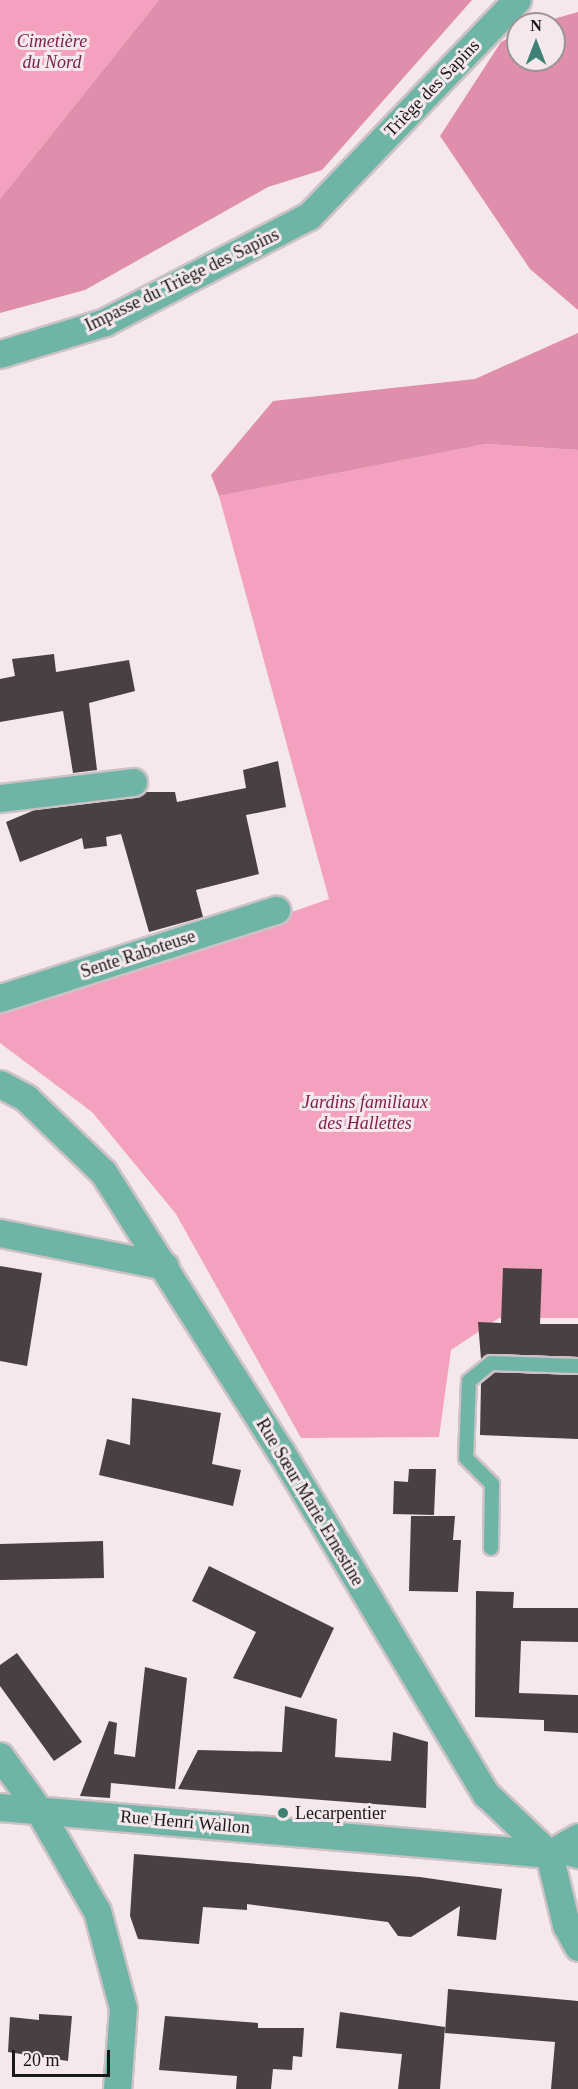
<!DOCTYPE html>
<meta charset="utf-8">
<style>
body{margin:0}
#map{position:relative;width:578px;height:2089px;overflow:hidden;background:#f4e8ec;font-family:"Times New Roman",serif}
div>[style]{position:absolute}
.green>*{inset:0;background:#f4a1bf}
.forest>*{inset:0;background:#df8eac}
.building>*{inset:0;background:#494043}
.roads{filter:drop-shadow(2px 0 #cdc2c6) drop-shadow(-2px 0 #cdc2c6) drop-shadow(0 2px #cdc2c6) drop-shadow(0 -2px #cdc2c6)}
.service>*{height:14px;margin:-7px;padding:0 7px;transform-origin:7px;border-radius:7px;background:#6fb5a6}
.minor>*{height:27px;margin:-13.5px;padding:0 13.5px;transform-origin:13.5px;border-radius:13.5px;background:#6fb5a6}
.dots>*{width:16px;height:16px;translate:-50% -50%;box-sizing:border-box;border:3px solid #f4e8ec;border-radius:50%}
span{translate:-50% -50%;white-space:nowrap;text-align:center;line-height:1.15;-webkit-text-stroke:6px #f4e8ec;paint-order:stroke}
.park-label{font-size:18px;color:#7c1e4a;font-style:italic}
.street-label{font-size:18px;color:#1a1718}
.poi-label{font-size:18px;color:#1a1718}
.left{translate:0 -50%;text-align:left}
.north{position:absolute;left:506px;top:12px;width:60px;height:60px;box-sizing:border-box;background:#f4e8ec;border:2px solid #9d9497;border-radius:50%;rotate:0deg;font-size:16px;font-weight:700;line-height:24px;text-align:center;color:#1a1718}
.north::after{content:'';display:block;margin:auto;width:21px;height:27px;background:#3e8174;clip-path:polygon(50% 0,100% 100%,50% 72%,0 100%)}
.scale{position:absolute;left:12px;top:2050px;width:98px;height:27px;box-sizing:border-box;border:3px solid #1a1718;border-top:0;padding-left:8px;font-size:18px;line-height:21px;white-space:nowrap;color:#1a1718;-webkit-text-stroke:4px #f4e8ec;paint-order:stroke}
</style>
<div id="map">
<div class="green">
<div style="clip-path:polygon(0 0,159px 0,0 199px)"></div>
<div style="clip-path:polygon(486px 444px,578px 450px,578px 1318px,499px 1318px,451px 1350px,439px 1437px,301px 1438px,176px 1214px,92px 1112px,0 1043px,0 1014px,329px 899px,219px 496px)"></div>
</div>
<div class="forest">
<div style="clip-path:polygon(159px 0,472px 0,322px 170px,268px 187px,85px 290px,0 313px,0 199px)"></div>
<div style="clip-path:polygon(578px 12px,578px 310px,530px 269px,440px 136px,501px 42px,518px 33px,518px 60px,554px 60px,554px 24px,536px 24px)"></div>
<div style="clip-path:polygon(578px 333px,578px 450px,486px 444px,219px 496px,211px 475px,273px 401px,475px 379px)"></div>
</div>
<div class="building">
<div style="clip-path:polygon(54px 654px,56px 672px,129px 660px,135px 691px,89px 703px,97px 770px,73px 773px,63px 711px,0 722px,0 679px,15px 676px,12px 659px)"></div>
<div style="clip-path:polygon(278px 761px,286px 807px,246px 815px,259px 874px,196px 890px,203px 917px,149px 932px,121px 834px,106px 837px,107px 846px,84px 849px,82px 838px,20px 862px,6px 822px,37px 809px,135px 798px,145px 792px,175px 792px,177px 802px,246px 788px,243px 770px)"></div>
<div style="clip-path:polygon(0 1266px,42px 1273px,27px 1366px,0 1361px)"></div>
<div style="clip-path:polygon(503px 1268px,542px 1269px,540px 1324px,578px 1324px,578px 1357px,491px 1354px,481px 1359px,478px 1322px,501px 1323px)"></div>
<div style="clip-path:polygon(494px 1372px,578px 1375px,578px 1439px,480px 1435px,481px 1383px)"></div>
<div style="clip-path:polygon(132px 1398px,221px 1413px,212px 1464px,241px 1470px,233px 1506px,99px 1475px,107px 1439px,130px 1445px)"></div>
<div style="clip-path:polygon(409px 1469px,436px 1469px,434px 1515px,393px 1514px,394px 1481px,408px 1482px)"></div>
<div style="clip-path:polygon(411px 1516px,455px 1516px,453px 1540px,461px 1540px,458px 1592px,409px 1591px)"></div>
<div style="clip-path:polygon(103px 1541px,104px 1578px,0 1580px,0 1544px)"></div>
<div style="clip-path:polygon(209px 1566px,334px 1628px,301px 1698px,233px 1678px,256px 1632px,192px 1601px)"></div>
<div style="clip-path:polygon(476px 1591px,514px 1592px,513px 1608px,578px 1608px,578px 1642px,521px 1641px,519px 1693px,578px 1695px,578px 1733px,544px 1731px,544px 1720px,475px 1717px)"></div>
<div style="clip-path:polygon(17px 1653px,82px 1742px,54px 1761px,0 1686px,0 1665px)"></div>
<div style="clip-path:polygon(145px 1667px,187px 1678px,175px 1789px,111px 1783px,110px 1798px,80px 1796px,109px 1721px,117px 1723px,114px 1754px,135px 1757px)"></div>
<div style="clip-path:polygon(285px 1706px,337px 1719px,335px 1757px,391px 1761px,393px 1732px,428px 1742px,426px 1808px,178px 1789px,198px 1750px,282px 1752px)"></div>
<div style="clip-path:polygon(134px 1854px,420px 1877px,502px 1889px,496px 1940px,457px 1936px,460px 1906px,411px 1937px,398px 1936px,388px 1922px,247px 1904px,247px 1910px,203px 1907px,199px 1944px,138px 1939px,130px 1916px)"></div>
<div style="clip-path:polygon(448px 1989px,578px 2001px,578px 2089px,551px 2089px,555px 2042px,445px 2033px)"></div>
<div style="clip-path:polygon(340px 2012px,445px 2027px,440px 2089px,398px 2089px,402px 2054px,336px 2048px)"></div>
<div style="clip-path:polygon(39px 2014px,72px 2016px,68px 2061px,8px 2052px,10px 2017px,39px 2020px)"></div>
<div style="clip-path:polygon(165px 2016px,258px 2023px,258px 2028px,304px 2028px,302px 2057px,293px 2056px,292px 2070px,273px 2069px,271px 2089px,236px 2089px,237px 2076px,159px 2070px)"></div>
</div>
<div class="roads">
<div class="service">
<div style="left:491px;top:1548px;width:64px;rotate:-89.1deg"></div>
<div style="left:492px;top:1484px;width:37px;rotate:-135deg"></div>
<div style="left:466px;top:1458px;width:77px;rotate:-87.8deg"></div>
<div style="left:469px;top:1381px;width:28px;rotate:-39deg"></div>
<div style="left:491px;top:1363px;width:87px;rotate:2deg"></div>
<div style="left:551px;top:1854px;width:28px;rotate:15deg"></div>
</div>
<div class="minor">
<div style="left:0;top:354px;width:110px;rotate:-16.9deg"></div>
<div style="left:105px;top:322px;width:230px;rotate:-27.5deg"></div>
<div style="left:309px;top:216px;width:300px;rotate:-46.1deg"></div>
<div style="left:0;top:798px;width:134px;rotate:-6.9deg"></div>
<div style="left:0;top:998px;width:290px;rotate:-17.7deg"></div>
<div style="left:0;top:1084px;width:30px;rotate:28deg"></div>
<div style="left:26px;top:1098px;width:107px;rotate:43.9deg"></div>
<div style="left:103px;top:1172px;width:332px;rotate:57.6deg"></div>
<div style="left:281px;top:1452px;width:399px;rotate:59.1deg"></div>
<div style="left:486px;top:1794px;width:87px;rotate:43.6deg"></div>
<div style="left:549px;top:1854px;width:73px;rotate:76.5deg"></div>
<div style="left:566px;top:1925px;width:25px;rotate:61deg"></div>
<div style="left:0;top:1233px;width:168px;rotate:11.3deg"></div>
<div style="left:0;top:1756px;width:65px;rotate:54.4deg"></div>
<div style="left:38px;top:1809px;width:118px;rotate:60deg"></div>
<div style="left:97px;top:1911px;width:100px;rotate:75deg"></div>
<div style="left:123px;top:2008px;width:81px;rotate:94.2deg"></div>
<div style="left:0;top:1807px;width:551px;rotate:4.89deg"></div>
<div style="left:549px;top:1854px;width:34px;rotate:-30deg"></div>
</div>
</div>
<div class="dots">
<div style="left:283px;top:1813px;background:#3e8174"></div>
</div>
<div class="park-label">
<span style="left:52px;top:52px">Cimetière<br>du Nord</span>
<span style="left:365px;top:1113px">Jardins familiaux<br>des Hallettes</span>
</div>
<div class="street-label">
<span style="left:432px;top:88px;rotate:-46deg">Triège des Sapins</span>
<span style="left:182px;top:280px;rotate:-26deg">Impasse du Triège des Sapins</span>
<span style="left:138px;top:954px;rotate:-18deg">Sente Raboteuse</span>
<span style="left:310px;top:1502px;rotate:59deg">Rue Sœur Marie Ernestine</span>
<span style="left:185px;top:1822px;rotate:5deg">Rue Henri Wallon</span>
</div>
<div class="poi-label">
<span class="left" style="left:295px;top:1813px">Lecarpentier</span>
</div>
<div class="north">N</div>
<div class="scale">20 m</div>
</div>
